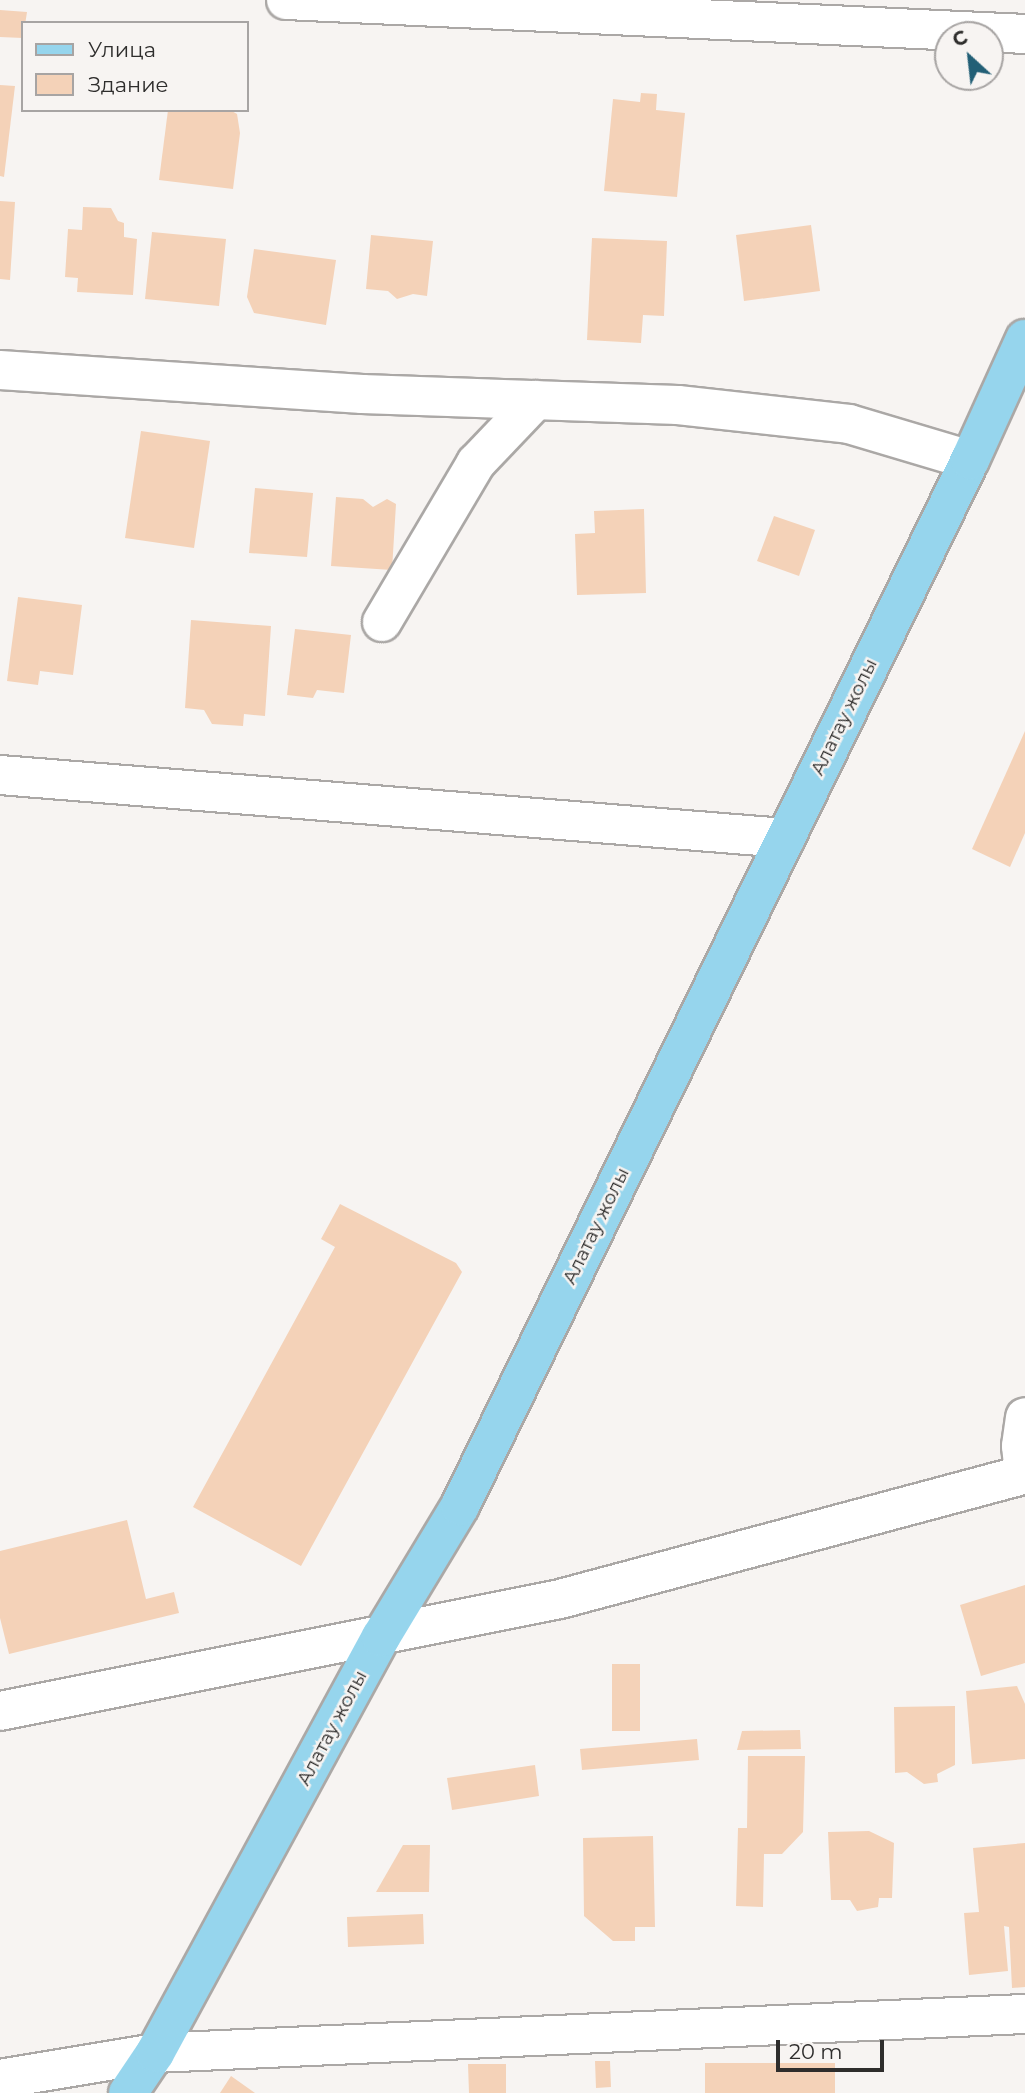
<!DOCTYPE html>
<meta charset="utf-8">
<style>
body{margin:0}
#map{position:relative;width:1025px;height:2093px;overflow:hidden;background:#f7f4f2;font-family:Montserrat,sans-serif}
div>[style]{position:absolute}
.building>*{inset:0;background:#f4d2b8}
.roads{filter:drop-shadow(2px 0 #aba8a6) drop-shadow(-2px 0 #aba8a6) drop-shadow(0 2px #aba8a6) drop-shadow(0 -2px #aba8a6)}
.minor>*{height:38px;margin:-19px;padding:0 19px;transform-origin:19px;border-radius:19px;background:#fff}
.major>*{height:38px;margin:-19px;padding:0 19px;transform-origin:19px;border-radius:19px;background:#96d5ed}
span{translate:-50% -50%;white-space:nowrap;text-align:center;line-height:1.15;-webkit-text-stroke:5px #f7f4f2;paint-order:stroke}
.street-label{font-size:19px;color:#2e2d2c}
.legend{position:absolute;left:21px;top:21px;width:228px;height:91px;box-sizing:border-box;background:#f7f4f2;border:2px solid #a7a4a3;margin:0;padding:9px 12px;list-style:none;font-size:21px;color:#2e2d2c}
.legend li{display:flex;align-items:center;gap:14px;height:35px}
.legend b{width:35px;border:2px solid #a7a4a3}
.north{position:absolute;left:934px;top:21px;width:70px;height:70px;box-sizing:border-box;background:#f7f4f2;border:2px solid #a7a4a3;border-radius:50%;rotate:333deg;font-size:19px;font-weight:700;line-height:28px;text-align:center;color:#2e2d2c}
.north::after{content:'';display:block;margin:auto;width:24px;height:32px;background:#225f76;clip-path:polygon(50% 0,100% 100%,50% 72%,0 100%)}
.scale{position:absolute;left:776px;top:2040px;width:108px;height:32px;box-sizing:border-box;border:4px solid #2e2d2c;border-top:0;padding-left:9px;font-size:21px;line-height:24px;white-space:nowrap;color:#2e2d2c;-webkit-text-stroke:5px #f7f4f2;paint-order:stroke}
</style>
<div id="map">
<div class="building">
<div style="clip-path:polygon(0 10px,27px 12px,23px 38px,0 37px)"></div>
<div style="clip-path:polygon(0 85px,15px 86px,4px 177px,0 176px)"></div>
<div style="clip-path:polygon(641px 93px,657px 94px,656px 110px,685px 113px,677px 197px,604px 191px,613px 99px,640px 102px)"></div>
<div style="clip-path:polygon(168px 110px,230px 110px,237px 114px,240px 133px,233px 189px,159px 180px)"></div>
<div style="clip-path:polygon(0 201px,15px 202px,10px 280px,0 279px)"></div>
<div style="clip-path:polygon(83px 207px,111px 208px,118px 221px,124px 223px,124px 237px,137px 239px,133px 295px,77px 292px,78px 278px,65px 277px,68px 229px,82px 230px)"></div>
<div style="clip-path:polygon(811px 225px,820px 291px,744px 301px,736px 235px)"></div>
<div style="clip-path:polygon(152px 232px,226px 239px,219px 306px,145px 299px)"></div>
<div style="clip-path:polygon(371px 235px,433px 241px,427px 296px,413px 294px,397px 299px,388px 291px,366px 289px)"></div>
<div style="clip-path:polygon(592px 238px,667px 241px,664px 316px,643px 315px,641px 343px,587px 340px)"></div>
<div style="clip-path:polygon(254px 249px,336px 260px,326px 325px,254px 313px,247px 297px)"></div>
<div style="clip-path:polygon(141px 431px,210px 441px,194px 548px,125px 538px)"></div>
<div style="clip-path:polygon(255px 488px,313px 493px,307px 557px,249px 553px)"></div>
<div style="clip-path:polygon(336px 497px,363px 499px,373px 507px,387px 499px,396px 504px,392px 570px,331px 566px)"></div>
<div style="clip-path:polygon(644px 509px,646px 593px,577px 595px,575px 534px,595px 533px,594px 511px)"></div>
<div style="clip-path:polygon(774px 516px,815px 530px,799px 576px,757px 561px)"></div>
<div style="clip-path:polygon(18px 597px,82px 605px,73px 675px,40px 671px,38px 685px,7px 681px)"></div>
<div style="clip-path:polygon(191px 620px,271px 626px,265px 716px,244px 714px,243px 726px,212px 724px,204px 710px,185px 708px)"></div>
<div style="clip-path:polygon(295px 629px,351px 635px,344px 693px,317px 690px,313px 698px,287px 695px)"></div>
<div style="clip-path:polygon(1025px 731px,1025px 833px,1010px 867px,972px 849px)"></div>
<div style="clip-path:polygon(340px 1204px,456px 1263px,462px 1272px,301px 1566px,193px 1507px,335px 1247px,321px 1239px)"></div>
<div style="clip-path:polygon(127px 1520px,146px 1599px,174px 1592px,179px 1613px,9px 1654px,0 1618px,0 1551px)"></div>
<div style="clip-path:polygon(1025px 1585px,1025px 1663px,981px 1676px,960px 1605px)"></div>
<div style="clip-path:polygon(612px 1664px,640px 1664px,640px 1731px,612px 1731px)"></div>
<div style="clip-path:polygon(1017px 1686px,1025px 1704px,1025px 1759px,972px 1764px,966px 1691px)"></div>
<div style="clip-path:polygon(955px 1706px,955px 1765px,937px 1774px,938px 1782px,924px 1784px,907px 1772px,895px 1773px,894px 1707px)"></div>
<div style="clip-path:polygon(800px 1730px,801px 1749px,737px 1750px,742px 1731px)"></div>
<div style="clip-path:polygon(697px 1739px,699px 1760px,582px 1770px,580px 1749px)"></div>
<div style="clip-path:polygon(748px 1756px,805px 1756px,803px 1832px,782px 1854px,764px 1854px,763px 1907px,736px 1906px,738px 1828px,747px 1828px)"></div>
<div style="clip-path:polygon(535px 1765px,539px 1796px,452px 1810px,447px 1778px)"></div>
<div style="clip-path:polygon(869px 1831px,894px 1843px,892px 1898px,879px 1898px,878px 1907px,857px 1911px,850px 1900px,831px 1900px,828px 1832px)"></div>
<div style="clip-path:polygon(653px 1836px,655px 1927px,635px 1927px,635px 1941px,613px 1941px,584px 1916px,583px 1838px)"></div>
<div style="clip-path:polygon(1025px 1843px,1025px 1987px,1012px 1988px,1009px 1927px,1004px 1926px,1008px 1971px,969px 1975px,964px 1913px,979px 1912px,973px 1848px)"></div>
<div style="clip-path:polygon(403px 1845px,430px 1845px,429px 1892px,376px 1892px)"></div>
<div style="clip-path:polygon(423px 1914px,424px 1944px,348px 1947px,347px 1917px)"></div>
<div style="clip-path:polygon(595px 2061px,610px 2061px,611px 2087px,596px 2088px)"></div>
<div style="clip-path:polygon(705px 2063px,835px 2063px,835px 2093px,705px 2093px)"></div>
<div style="clip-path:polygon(468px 2064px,506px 2064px,506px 2093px,469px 2093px)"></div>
<div style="clip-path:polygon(231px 2076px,255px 2093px,220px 2093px)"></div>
</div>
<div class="roads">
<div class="minor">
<div style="left:286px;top:0;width:740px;rotate:2.63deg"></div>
<div style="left:0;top:370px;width:363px;rotate:3.8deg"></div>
<div style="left:362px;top:394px;width:316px;rotate:2deg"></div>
<div style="left:678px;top:405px;width:172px;rotate:6.3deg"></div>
<div style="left:849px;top:424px;width:126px;rotate:16.6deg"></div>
<div style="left:382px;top:622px;width:185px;rotate:-59.4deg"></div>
<div style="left:476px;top:463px;width:87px;rotate:-46.4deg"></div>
<div style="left:0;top:775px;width:788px;rotate:4.59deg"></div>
<div style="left:1024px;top:1474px;width:28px;rotate:-96deg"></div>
<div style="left:1021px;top:1446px;width:29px;rotate:-82deg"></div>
<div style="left:0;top:1711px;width:571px;rotate:-11.31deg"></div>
<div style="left:560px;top:1599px;width:482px;rotate:-15deg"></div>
<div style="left:0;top:2079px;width:157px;rotate:-9.5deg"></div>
<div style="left:155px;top:2053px;width:871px;rotate:-2.57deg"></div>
</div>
<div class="major">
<div style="left:128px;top:2093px;width:48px;rotate:-56deg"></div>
<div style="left:155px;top:2053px;width:473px;rotate:-61.5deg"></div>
<div style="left:381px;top:1637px;width:153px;rotate:-58.9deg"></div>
<div style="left:460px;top:1506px;width:1164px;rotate:-64.01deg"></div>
<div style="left:970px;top:460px;width:133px;rotate:-65.6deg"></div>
</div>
</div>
<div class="street-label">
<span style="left:844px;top:717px;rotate:-64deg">Алатау жолы</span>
<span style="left:596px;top:1226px;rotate:-64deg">Алатау жолы</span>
<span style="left:332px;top:1728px;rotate:-62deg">Алатау жолы</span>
</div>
<ul class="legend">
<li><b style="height:9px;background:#96d5ed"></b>Улица</li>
<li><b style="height:19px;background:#f4d2b8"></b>Здание</li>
</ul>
<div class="north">С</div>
<div class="scale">20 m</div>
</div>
